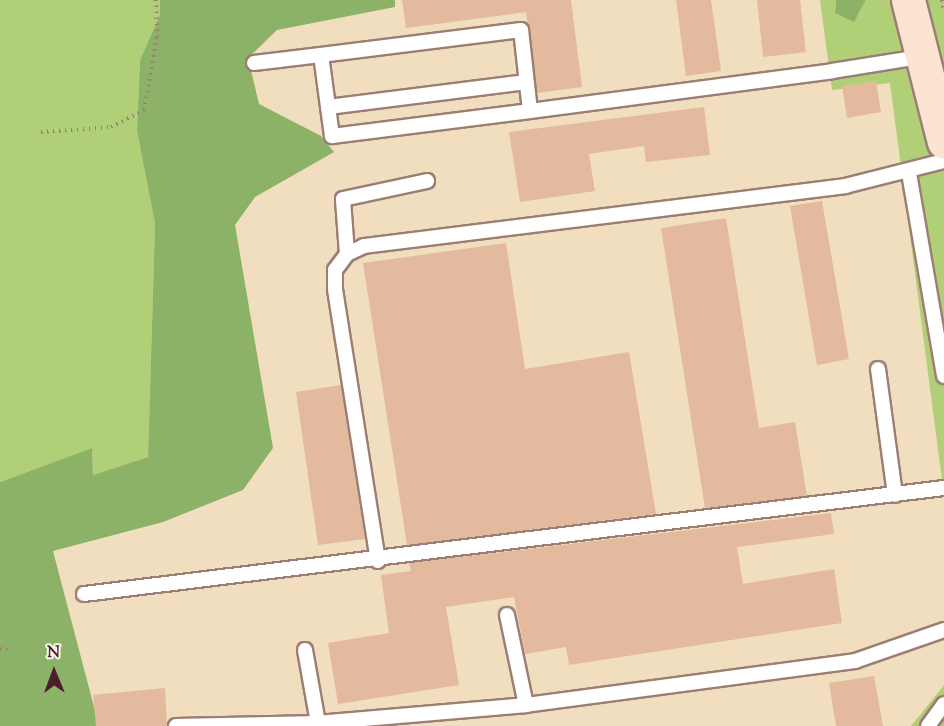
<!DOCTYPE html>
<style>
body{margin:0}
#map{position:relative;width:944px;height:726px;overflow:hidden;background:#f0debe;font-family:"Sorts Mill Goudy",serif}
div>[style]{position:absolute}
.green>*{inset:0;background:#b1cf76}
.forest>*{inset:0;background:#8cb267}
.building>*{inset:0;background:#e4ba9e}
.path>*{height:4px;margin-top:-2px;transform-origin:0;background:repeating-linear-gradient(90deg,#9d7e74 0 1.5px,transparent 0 6px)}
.roads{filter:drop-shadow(2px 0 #9d7e74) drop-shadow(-2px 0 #9d7e74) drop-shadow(0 2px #9d7e74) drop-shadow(0 -2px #9d7e74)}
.service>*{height:14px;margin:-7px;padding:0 7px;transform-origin:7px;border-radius:7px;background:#fff}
.secondary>*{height:33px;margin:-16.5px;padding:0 16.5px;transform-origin:16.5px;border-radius:16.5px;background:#fde4d1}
span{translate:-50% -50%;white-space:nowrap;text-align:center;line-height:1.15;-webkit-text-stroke:6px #fbf7ec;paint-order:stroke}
.north{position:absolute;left:24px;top:642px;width:60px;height:60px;-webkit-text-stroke:4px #fbf7ec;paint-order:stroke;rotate:359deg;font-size:16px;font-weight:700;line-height:24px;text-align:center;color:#4a1f2b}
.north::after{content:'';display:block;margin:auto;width:21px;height:27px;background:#4a1f2b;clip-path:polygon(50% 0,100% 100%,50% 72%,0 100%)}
</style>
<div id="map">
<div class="green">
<div style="clip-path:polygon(0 0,160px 0,160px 15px,140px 60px,137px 131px,155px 224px,148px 457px,93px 475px,92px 448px,0 482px)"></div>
<div style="clip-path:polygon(820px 0,836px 0,835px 13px,865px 0,944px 0,944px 495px,890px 83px,832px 90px)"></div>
<div style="clip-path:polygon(944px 685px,944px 726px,911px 726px,941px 689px)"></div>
</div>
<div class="forest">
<div style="clip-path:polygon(160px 0,395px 0,395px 7px,277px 30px,248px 58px,259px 104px,321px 136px,334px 152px,255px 197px,235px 225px,273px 448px,243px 490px,163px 522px,53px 551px,99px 726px,0 726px,0 482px,92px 448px,93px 475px,148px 457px,155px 224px,137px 131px,140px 60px,160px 15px)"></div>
<div style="clip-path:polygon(836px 0,865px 0,865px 1px,854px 22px,835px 13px)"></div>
</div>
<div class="building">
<div style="clip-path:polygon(402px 0,571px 0,582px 87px,537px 93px,526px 12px,406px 28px)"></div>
<div style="clip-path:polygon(676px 0,711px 0,721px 71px,686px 76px)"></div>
<div style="clip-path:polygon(757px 0,800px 0,806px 52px,763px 57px)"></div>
<div style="clip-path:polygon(876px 81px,881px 112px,847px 118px,842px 86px)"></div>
<div style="clip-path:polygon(704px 107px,710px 155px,646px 162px,644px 146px,589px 154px,595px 191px,520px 202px,509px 132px)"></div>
<div style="clip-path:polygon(822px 201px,849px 359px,817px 365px,790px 206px)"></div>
<div style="clip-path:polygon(726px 218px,759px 428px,795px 422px,807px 496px,705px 508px,661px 228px)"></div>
<div style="clip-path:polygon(506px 243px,525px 369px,629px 352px,656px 514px,407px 545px,363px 263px)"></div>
<div style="clip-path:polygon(341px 385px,365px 539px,318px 545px,296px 392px)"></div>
<div style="clip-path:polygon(831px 513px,834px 534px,737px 547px,743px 584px,834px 569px,842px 623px,569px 665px,566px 647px,525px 654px,514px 597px,446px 607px,459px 685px,338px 704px,328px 643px,389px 633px,381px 575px,411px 571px,409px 563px)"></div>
<div style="clip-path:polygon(874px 676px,883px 726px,836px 726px,829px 683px)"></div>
<div style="clip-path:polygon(165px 688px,167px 726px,96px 726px,93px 695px)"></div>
</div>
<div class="path">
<div style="left:942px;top:0;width:10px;rotate:79deg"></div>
<div style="left:41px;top:132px;width:70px;rotate:-4.1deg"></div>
<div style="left:111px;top:127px;width:37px;rotate:-27deg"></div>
<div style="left:144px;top:110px;width:74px;rotate:-79.9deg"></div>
<div style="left:157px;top:37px;width:37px;rotate:-92deg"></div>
<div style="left:0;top:649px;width:8px;rotate:7deg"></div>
</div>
<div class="roads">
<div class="service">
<div style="left:254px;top:63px;width:67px;rotate:-6.8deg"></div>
<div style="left:328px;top:107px;width:200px;rotate:-7.2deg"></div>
<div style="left:530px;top:111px;width:81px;rotate:-96.3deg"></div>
<div style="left:521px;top:30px;width:202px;rotate:172.9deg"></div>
<div style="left:321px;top:55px;width:82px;rotate:82.3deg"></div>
<div style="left:332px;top:136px;width:200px;rotate:-7.2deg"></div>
<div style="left:530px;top:111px;width:305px;rotate:-7.5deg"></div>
<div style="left:832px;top:71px;width:88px;rotate:-9.1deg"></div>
<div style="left:909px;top:173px;width:206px;rotate:80.2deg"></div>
<div style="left:347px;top:254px;width:55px;rotate:-94.2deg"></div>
<div style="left:343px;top:199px;width:86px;rotate:-12.1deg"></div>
<div style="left:878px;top:369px;width:127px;rotate:82.3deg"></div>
<div style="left:378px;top:561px;width:275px;rotate:-99deg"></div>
<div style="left:335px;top:289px;width:19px;rotate:-90deg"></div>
<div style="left:335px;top:270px;width:20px;rotate:-53deg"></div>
<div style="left:347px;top:254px;width:19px;rotate:-25deg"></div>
<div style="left:364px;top:246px;width:485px;rotate:-7.1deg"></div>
<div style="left:845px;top:186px;width:102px;rotate:-14.2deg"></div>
<div style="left:84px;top:594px;width:867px;rotate:-7.03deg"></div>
<div style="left:507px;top:615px;width:92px;rotate:78.1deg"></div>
<div style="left:305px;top:650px;width:74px;rotate:79.9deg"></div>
<div style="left:176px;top:726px;width:142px;rotate:-1.2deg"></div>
<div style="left:318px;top:723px;width:209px;rotate:-4.9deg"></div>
<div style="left:526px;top:705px;width:332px;rotate:-7.6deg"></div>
<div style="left:855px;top:661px;width:94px;rotate:-19.2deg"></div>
<div style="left:928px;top:726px;width:27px;rotate:-54deg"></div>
</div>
<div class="secondary">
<div style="left:908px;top:0;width:146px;rotate:75.8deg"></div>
</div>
</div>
<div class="north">N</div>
</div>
